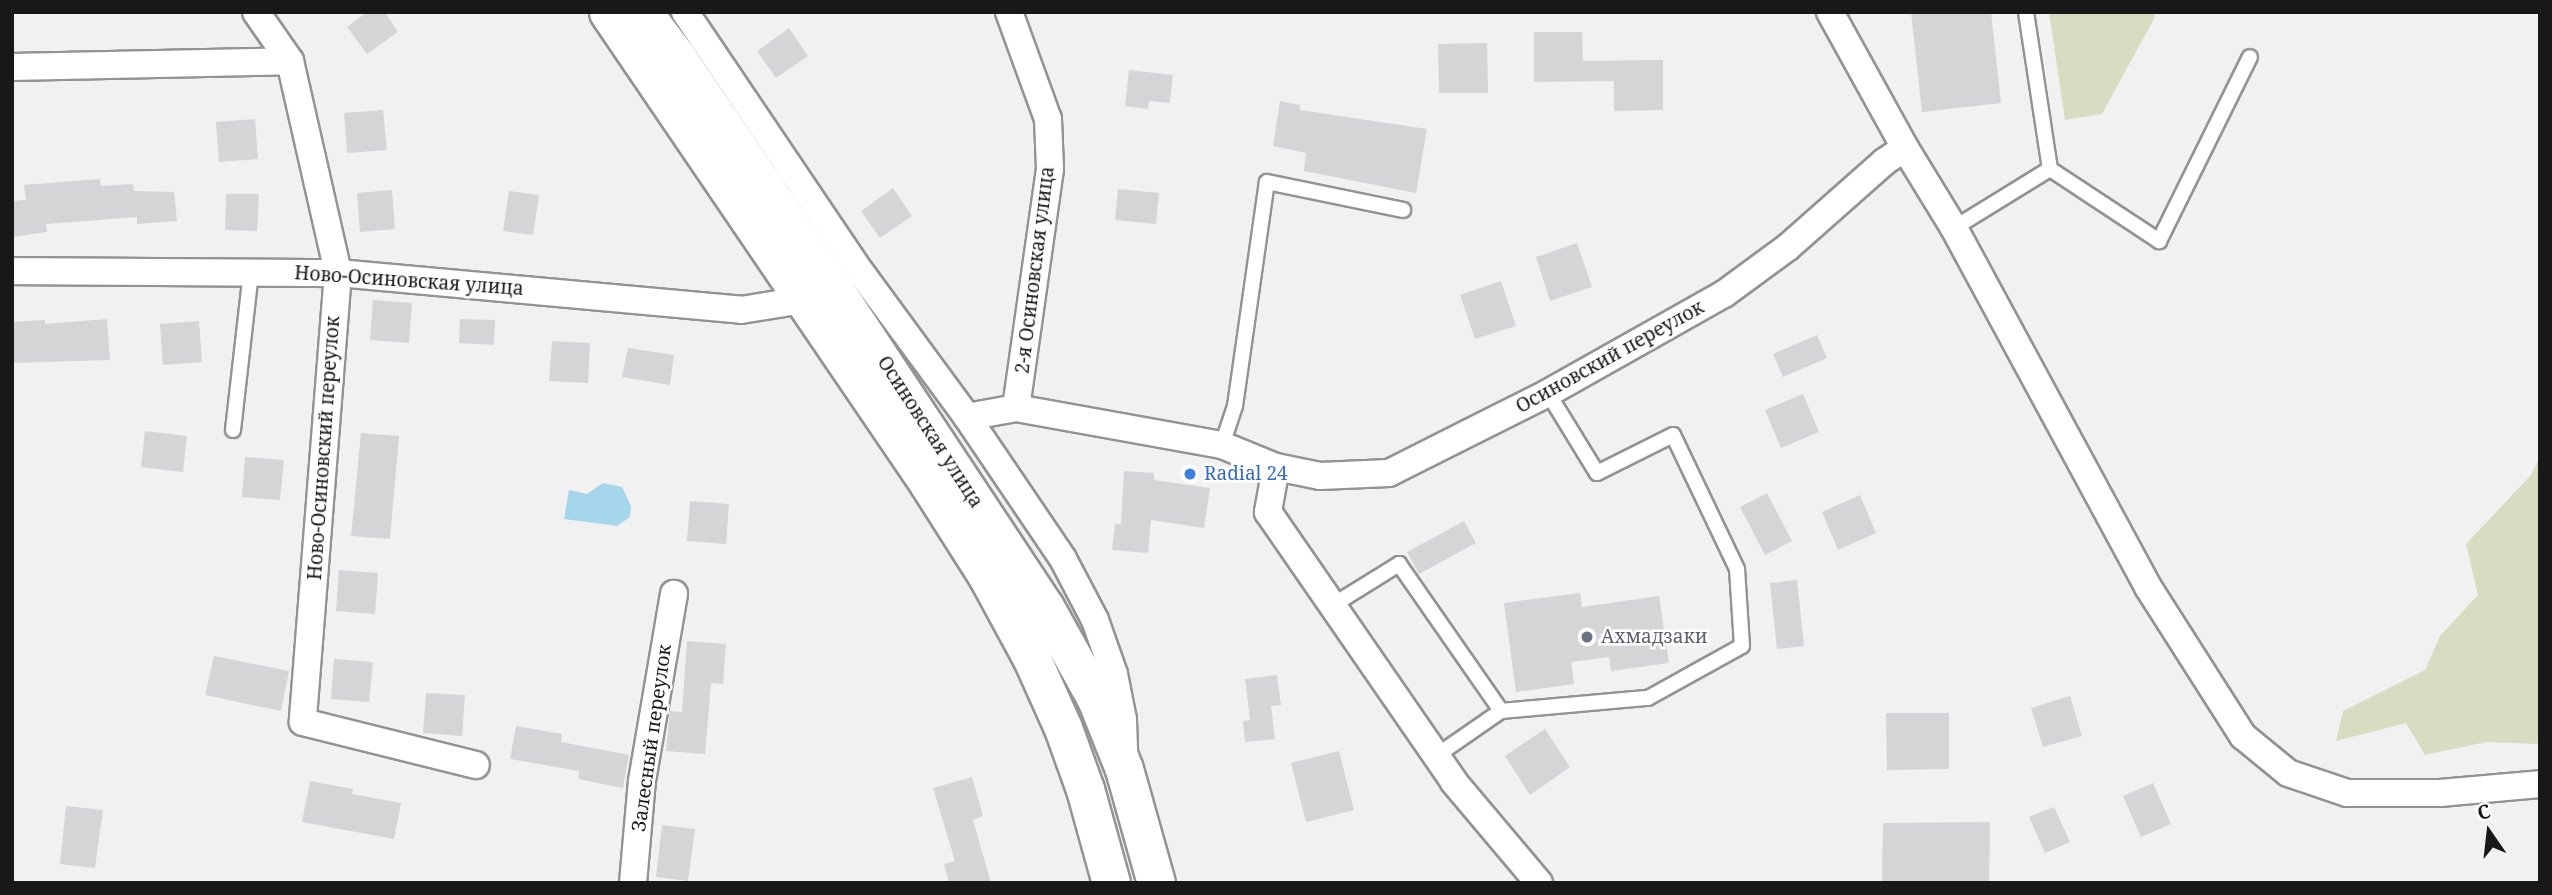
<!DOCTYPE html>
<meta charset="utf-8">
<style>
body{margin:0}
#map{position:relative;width:2552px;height:895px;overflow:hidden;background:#f1f1f2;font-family:"Noto Serif",serif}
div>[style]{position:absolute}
.green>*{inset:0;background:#d6ddc0}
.water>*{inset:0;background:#a5d6eb}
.building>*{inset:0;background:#d5d5d7}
.roads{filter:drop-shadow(2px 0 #939395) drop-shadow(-2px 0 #939395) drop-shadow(0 2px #939395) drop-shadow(0 -2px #939395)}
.lane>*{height:14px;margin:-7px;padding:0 7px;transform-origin:7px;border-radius:7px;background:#fff}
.street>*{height:26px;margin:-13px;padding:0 13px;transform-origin:13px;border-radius:13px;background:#fff}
.secondary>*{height:37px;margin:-18.5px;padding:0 18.5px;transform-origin:18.5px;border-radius:18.5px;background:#fff}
.dots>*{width:19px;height:19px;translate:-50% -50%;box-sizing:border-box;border:4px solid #fefeff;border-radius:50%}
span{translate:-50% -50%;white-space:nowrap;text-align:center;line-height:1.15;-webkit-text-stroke:5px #fefeff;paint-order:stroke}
.street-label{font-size:19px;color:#181819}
.shop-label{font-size:19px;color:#366cbe}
.left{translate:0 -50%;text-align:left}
.worship-label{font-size:19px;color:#5b616d}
.frame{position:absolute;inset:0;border:14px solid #181819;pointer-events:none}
.north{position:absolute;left:2454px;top:797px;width:70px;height:70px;-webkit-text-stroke:5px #fefeff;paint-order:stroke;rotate:346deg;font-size:19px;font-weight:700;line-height:28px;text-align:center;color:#181819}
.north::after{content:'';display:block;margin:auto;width:24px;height:32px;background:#181819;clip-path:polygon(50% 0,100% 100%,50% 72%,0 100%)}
</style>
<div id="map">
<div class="green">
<div style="clip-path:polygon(2049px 12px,2154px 12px,2155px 17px,2102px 114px,2065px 120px)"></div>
<div style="clip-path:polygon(2540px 458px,2540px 744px,2486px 742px,2425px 755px,2406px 723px,2336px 741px,2343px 711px,2425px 670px,2440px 636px,2478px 595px,2466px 544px,2530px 476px)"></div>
</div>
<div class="water">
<div style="clip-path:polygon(603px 483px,622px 487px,631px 506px,630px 517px,617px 526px,564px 519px,569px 490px,587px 494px)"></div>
</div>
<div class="building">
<div style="clip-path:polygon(367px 12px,385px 12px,398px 32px,367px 54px,347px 27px)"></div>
<div style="clip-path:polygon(1911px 12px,1991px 12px,2001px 103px,1922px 112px)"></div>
<div style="clip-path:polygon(789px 28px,808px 56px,776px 78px,757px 51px)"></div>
<div style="clip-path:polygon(1534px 32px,1582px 32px,1583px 61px,1663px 60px,1663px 110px,1614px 111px,1614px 81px,1534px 82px)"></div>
<div style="clip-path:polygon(1487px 43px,1488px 93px,1439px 93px,1438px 44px)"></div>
<div style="clip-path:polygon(1129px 70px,1173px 75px,1170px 103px,1149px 101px,1148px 109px,1125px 106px)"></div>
<div style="clip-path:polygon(1280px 101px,1300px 105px,1300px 110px,1427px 129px,1416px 193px,1304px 171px,1306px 153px,1273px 146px)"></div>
<div style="clip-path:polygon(383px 110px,387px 150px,347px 153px,344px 113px)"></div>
<div style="clip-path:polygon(255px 119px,258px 159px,219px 162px,216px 122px)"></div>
<div style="clip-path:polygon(100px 179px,101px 186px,133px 184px,134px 191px,174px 192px,177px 221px,137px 224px,137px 217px,46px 224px,47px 232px,12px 237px,12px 201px,26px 200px,24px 185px)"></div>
<div style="clip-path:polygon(893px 188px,912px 216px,880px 238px,861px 211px)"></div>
<div style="clip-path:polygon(1118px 189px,1159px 193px,1156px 224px,1115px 220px)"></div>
<div style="clip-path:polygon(392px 190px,395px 229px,360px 232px,357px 193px)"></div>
<div style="clip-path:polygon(509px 191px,539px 195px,533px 235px,503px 231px)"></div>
<div style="clip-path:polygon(226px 194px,259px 194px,257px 231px,225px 230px)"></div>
<div style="clip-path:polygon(1577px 243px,1592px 287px,1550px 301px,1536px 257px)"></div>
<div style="clip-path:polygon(1501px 281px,1516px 326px,1475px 339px,1460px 295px)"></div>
<div style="clip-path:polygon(373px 300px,412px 303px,409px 343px,370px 340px)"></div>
<div style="clip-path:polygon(107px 319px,110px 360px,12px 363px,12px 322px,45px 320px,45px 324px)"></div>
<div style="clip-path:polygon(460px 319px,495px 320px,494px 345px,459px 343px)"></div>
<div style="clip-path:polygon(199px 321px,202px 362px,163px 365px,160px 324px)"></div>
<div style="clip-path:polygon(1817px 335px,1827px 358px,1783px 377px,1773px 354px)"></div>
<div style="clip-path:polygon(552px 341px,590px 343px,588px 383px,549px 381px)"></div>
<div style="clip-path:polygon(628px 348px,674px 355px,670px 385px,622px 377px)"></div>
<div style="clip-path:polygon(1803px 394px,1819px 432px,1781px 448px,1765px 410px)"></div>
<div style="clip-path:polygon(145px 431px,187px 436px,183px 472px,141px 467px)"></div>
<div style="clip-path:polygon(361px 433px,399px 436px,390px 539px,351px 536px)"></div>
<div style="clip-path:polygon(245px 457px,284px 460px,280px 500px,242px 497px)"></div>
<div style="clip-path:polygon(1124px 471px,1154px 473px,1154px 480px,1210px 488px,1204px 528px,1151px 520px,1148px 553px,1112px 550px,1115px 524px,1121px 524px)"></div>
<div style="clip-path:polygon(1767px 493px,1792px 541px,1765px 555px,1740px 507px)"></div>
<div style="clip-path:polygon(1860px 495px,1876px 533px,1838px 550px,1822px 512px)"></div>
<div style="clip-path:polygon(690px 501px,729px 504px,726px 544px,687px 541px)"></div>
<div style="clip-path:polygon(1464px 521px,1476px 543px,1419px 574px,1407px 552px)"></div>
<div style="clip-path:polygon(339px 570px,378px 573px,375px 614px,336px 611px)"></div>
<div style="clip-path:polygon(1797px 580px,1804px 646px,1777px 649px,1770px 583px)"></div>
<div style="clip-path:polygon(1580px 593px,1582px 607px,1659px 596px,1669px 663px,1611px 671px,1609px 657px,1571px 662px,1574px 684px,1516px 692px,1504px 603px)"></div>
<div style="clip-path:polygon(687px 641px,726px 644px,723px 684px,711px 683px,705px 754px,666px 751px,670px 711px,682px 712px)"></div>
<div style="clip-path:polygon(214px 656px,289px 671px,281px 711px,205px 695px)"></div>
<div style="clip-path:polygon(334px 659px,373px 662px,369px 702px,331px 699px)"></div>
<div style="clip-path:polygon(1277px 675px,1281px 705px,1271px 706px,1275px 739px,1245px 742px,1243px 721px,1250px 720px,1245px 679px)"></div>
<div style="clip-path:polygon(426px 693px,465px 695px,462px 736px,423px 733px)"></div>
<div style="clip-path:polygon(2070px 696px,2082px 736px,2043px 747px,2031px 708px)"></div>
<div style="clip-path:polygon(1886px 713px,1949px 713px,1949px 769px,1887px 770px)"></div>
<div style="clip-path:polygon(516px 726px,562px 734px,561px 742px,629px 755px,623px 788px,578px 779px,579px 771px,510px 759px)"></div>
<div style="clip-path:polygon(1545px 729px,1570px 767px,1530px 795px,1505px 756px)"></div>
<div style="clip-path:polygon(1339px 751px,1354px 810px,1306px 822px,1291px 763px)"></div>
<div style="clip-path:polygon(972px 777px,983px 816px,973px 820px,991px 883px,949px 883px,944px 864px,955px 861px,933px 788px)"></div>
<div style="clip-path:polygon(310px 781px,353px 789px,352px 794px,401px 803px,394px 839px,302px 822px)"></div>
<div style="clip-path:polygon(2153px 783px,2171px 824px,2141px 837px,2123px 796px)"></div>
<div style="clip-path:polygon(66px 806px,103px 810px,95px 868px,60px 864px)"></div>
<div style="clip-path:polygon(2054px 807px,2070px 842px,2045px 853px,2029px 817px)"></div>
<div style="clip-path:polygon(1990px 822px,1989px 883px,1882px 883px,1883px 823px)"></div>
<div style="clip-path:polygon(662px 825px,695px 829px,688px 881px,656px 877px)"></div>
</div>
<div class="roads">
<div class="lane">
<div style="left:2050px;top:169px;width:131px;rotate:33.4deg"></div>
<div style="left:2159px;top:241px;width:205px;rotate:-63.7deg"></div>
<div style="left:1954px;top:228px;width:113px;rotate:-31.6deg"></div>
<div style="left:2050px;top:169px;width:159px;rotate:-98.7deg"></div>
<div style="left:233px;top:430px;width:159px;rotate:-83.5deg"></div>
<div style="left:1222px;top:445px;width:41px;rotate:-71.6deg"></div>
<div style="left:1235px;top:406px;width:226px;rotate:-81.9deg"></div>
<div style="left:1267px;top:182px;width:139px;rotate:11.6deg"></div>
<div style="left:1333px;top:605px;width:78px;rotate:-31.8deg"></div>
<div style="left:1399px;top:564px;width:179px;rotate:55.2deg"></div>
<div style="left:1436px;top:756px;width:79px;rotate:-34.7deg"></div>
<div style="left:1501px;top:711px;width:148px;rotate:-5.1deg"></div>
<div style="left:1648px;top:698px;width:107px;rotate:-29deg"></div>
<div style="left:1742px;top:646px;width:77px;rotate:-93.7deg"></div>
<div style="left:1737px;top:569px;width:148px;rotate:-115.5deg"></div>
<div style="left:1673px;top:435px;width:85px;rotate:153.4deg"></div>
<div style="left:1597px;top:473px;width:94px;rotate:-121.5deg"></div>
</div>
<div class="street">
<div style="left:256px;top:12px;width:60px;rotate:55.2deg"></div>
<div style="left:290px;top:61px;width:217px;rotate:77.2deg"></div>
<div style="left:338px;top:273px;width:450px;rotate:94.5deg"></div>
<div style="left:303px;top:722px;width:178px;rotate:14deg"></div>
<div style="left:685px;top:12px;width:316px;rotate:56deg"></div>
<div style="left:862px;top:274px;width:177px;rotate:53.7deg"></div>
<div style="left:967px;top:417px;width:171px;rotate:55.9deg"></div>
<div style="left:1063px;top:559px;width:69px;rotate:62.3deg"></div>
<div style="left:1095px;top:620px;width:57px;rotate:70.6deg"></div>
<div style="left:1114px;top:674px;width:47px;rotate:78.9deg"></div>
<div style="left:1123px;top:720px;width:32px;rotate:88deg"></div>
<div style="left:1009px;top:12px;width:114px;rotate:70deg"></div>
<div style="left:1048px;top:119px;width:50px;rotate:87.7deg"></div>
<div style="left:1050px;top:169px;width:241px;rotate:98.1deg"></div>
<div style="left:1830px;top:12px;width:155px;rotate:61.1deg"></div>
<div style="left:1905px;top:148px;width:94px;rotate:58.5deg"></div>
<div style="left:1954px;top:228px;width:408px;rotate:61.6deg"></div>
<div style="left:2148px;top:587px;width:177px;rotate:57.5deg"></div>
<div style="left:2243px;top:736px;width:58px;rotate:39.4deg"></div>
<div style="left:2288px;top:773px;width:62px;rotate:18.7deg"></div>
<div style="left:2347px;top:793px;width:93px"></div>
<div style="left:2440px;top:793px;width:100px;rotate:-5.1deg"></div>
<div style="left:12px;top:67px;width:278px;rotate:-1.2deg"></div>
<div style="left:12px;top:271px;width:326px;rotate:0.4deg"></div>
<div style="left:338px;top:273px;width:405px;rotate:5.2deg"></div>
<div style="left:741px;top:310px;width:63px;rotate:-9.2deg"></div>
<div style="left:967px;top:417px;width:50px;rotate:-10.4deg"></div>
<div style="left:1016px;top:408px;width:209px;rotate:10.2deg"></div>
<div style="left:1222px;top:445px;width:58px;rotate:22.2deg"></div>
<div style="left:1276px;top:467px;width:45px;rotate:11.6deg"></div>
<div style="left:1320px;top:476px;width:69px;rotate:-2.5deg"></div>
<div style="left:1389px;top:473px;width:178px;rotate:-26.7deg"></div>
<div style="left:1548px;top:393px;width:202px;rotate:-29.4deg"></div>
<div style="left:1724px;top:294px;width:79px;rotate:-36.3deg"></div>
<div style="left:1788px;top:247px;width:128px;rotate:-41.5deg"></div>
<div style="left:1884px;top:162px;width:25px;rotate:-34deg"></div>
<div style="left:1276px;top:467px;width:46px;rotate:100.1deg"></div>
<div style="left:1268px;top:512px;width:328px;rotate:55.4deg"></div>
<div style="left:1454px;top:782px;width:132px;rotate:49.9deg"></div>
<div style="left:633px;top:883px;width:102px;rotate:-85deg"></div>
<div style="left:642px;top:781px;width:190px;rotate:-80.3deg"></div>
</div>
<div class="secondary">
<div style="left:608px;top:12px;width:569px;rotate:55.81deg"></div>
<div style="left:928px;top:483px;width:110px;rotate:57.6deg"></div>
<div style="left:987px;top:576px;width:94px;rotate:61.5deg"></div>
<div style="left:1032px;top:659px;width:76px;rotate:65.8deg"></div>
<div style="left:1063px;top:728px;width:65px;rotate:70.2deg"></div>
<div style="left:1085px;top:789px;width:98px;rotate:74.5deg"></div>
<div style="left:643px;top:12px;width:56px;rotate:52.9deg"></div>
<div style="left:677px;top:57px;width:292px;rotate:55.9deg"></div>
<div style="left:841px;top:299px;width:369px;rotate:56.5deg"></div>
<div style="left:1045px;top:607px;width:105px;rotate:61deg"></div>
<div style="left:1096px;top:699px;width:75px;rotate:68.2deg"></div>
<div style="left:1124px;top:769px;width:118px;rotate:74.3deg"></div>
</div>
</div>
<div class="dots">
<div style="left:1190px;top:474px;background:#3f7fe0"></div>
<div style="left:1587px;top:637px;background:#6b7280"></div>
</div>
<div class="street-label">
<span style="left:1035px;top:270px;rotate:-83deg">2-я Осиновская улица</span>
<span style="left:409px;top:281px;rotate:4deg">Ново-Осиновская улица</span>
<span style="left:1610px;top:357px;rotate:-29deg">Осиновский переулок</span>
<span style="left:930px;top:432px;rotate:57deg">Осиновская улица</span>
<span style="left:324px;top:448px;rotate:-86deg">Ново-Осиновский переулок</span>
<span style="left:652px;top:738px;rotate:-82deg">Залесный переулок</span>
</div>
<div class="shop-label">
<span class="left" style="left:1204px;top:474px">Radial 24</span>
</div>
<div class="worship-label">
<span class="left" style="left:1601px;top:637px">Ахмадзаки</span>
</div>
<div class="frame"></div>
<div class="north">С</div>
</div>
